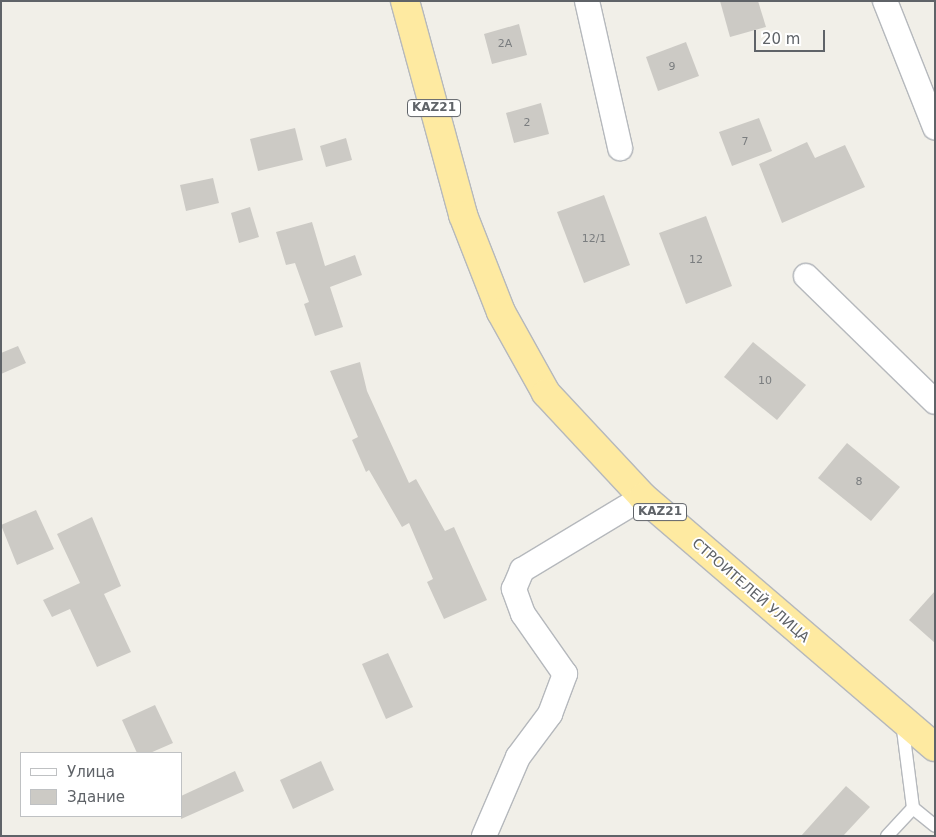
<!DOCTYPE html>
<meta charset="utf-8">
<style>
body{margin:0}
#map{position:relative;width:936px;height:837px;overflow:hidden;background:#f1efe8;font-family:"DejaVu Sans",sans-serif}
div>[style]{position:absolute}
.building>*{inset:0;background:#cccac5}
.roads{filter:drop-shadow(1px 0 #b5b8bc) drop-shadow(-1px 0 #b5b8bc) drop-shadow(0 1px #b5b8bc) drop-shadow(0 -1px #b5b8bc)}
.service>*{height:12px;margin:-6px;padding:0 6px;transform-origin:6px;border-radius:6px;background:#fff}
.minor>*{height:24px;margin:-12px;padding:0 12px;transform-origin:12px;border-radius:12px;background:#fff}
.trunk>*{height:28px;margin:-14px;padding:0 14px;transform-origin:14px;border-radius:14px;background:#feeaa1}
span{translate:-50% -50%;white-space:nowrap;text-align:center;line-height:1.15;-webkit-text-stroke:4px #fff;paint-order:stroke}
.number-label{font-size:11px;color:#7a7d7f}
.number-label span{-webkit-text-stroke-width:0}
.shield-label span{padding:1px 4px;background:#fff;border:1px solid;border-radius:4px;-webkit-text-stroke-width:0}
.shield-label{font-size:12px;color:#5f6368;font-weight:700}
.street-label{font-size:14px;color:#5f6368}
.frame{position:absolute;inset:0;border:2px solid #5f6368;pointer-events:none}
.legend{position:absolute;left:20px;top:752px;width:162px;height:65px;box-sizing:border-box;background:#fff;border:1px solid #bfc1c3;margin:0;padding:6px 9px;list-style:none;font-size:15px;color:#5f6368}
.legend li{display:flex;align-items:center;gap:10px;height:25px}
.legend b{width:25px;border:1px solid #bfc1c3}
.scale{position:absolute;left:754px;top:30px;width:71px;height:22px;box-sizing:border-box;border:2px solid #5f6368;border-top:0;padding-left:6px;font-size:15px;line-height:18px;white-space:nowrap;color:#5f6368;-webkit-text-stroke:4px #fff;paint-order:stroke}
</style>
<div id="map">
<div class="building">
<div style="clip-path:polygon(720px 1px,758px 1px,766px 27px,730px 37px)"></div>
<div style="clip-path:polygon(519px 24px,527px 55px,492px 64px,484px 34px)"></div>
<div style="clip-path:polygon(686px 42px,699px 76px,658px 91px,646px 57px)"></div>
<div style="clip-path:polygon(541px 103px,549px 134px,514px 143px,506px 113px)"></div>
<div style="clip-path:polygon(759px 118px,772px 151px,732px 166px,719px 132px)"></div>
<div style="clip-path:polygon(295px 128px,303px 160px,258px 171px,250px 139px)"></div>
<div style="clip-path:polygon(346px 138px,352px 160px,326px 167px,320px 146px)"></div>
<div style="clip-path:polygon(807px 142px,815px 158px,845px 145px,865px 187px,782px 223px,759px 164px)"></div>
<div style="clip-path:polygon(213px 178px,219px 203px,186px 211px,180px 185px)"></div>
<div style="clip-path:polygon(604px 195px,630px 265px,584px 283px,557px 212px)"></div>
<div style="clip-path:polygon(250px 207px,259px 237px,239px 243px,231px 213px)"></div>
<div style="clip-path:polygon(706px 216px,732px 286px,686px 304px,659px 233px)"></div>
<div style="clip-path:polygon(312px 222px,325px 266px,355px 255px,362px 275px,330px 287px,343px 327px,315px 336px,304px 304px,309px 302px,295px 263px,286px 265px,276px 232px)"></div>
<div style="clip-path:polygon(753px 342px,806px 385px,777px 420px,724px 377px)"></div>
<div style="clip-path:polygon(18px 346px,26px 363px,1px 374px,1px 353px)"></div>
<div style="clip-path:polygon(360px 362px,367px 391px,409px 483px,416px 479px,445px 531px,454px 527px,487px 600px,444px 619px,427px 582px,433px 579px,409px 523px,402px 527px,369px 470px,366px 472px,352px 440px,358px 437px,330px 371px)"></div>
<div style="clip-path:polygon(847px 443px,900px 487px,871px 521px,818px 478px)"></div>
<div style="clip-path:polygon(36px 510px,54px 549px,17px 565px,1px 525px)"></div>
<div style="clip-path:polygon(92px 517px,121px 586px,104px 594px,131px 652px,97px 667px,70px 609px,52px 617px,43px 600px,80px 583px,57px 534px)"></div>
<div style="clip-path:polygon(935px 591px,935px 643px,909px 620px)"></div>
<div style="clip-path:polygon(388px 653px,413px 707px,386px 719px,362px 664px)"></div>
<div style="clip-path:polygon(155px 705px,173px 743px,150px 753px,137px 753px,122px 720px)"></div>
<div style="clip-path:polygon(321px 761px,334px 790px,293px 809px,280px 780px)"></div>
<div style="clip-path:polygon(235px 771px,244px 791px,181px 819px,181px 796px)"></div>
<div style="clip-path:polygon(846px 786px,870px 807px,843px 836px,801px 836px)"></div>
</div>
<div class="roads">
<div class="service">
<div style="left:902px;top:722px;width:87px;rotate:82.7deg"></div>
<div style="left:913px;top:808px;width:28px;rotate:39deg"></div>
<div style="left:887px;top:836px;width:38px;rotate:-47deg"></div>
</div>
<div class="minor">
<div style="left:587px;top:1px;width:151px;rotate:77.3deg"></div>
<div style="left:885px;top:1px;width:136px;rotate:68.4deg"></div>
<div style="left:806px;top:276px;width:180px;rotate:44.3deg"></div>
<div style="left:484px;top:836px;width:86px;rotate:-66.7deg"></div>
<div style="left:518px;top:757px;width:54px;rotate:-53.3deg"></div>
<div style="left:550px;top:714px;width:43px;rotate:-69.4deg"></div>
<div style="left:565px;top:674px;width:73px;rotate:-125deg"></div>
<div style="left:523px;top:614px;width:27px;rotate:-110deg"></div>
<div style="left:514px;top:589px;width:21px;rotate:-67deg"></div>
<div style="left:522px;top:570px;width:141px;rotate:-31.1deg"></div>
</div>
<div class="trunk">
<div style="left:405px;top:1px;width:222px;rotate:74.8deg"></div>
<div style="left:463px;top:215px;width:104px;rotate:68.6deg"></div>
<div style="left:501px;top:312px;width:93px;rotate:60.9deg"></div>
<div style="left:546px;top:393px;width:142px;rotate:47deg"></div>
<div style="left:643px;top:497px;width:384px;rotate:40.6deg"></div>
</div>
</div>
<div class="number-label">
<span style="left:505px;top:44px">2А</span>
<span style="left:672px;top:67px">9</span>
<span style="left:527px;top:123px">2</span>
<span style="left:745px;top:142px">7</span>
<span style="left:594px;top:239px">12/1</span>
<span style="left:696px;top:260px">12</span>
<span style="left:765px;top:381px">10</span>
<span style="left:859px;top:482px">8</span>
</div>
<div class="shield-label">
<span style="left:434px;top:108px">KAZ21</span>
<span style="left:660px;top:512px">KAZ21</span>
</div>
<div class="street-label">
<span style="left:751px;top:590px;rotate:41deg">СТРОИТЕЛЕЙ УЛИЦА</span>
</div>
<div class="frame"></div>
<ul class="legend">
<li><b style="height:6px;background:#fff"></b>Улица</li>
<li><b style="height:14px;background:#cccac5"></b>Здание</li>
</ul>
<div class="scale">20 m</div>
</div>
